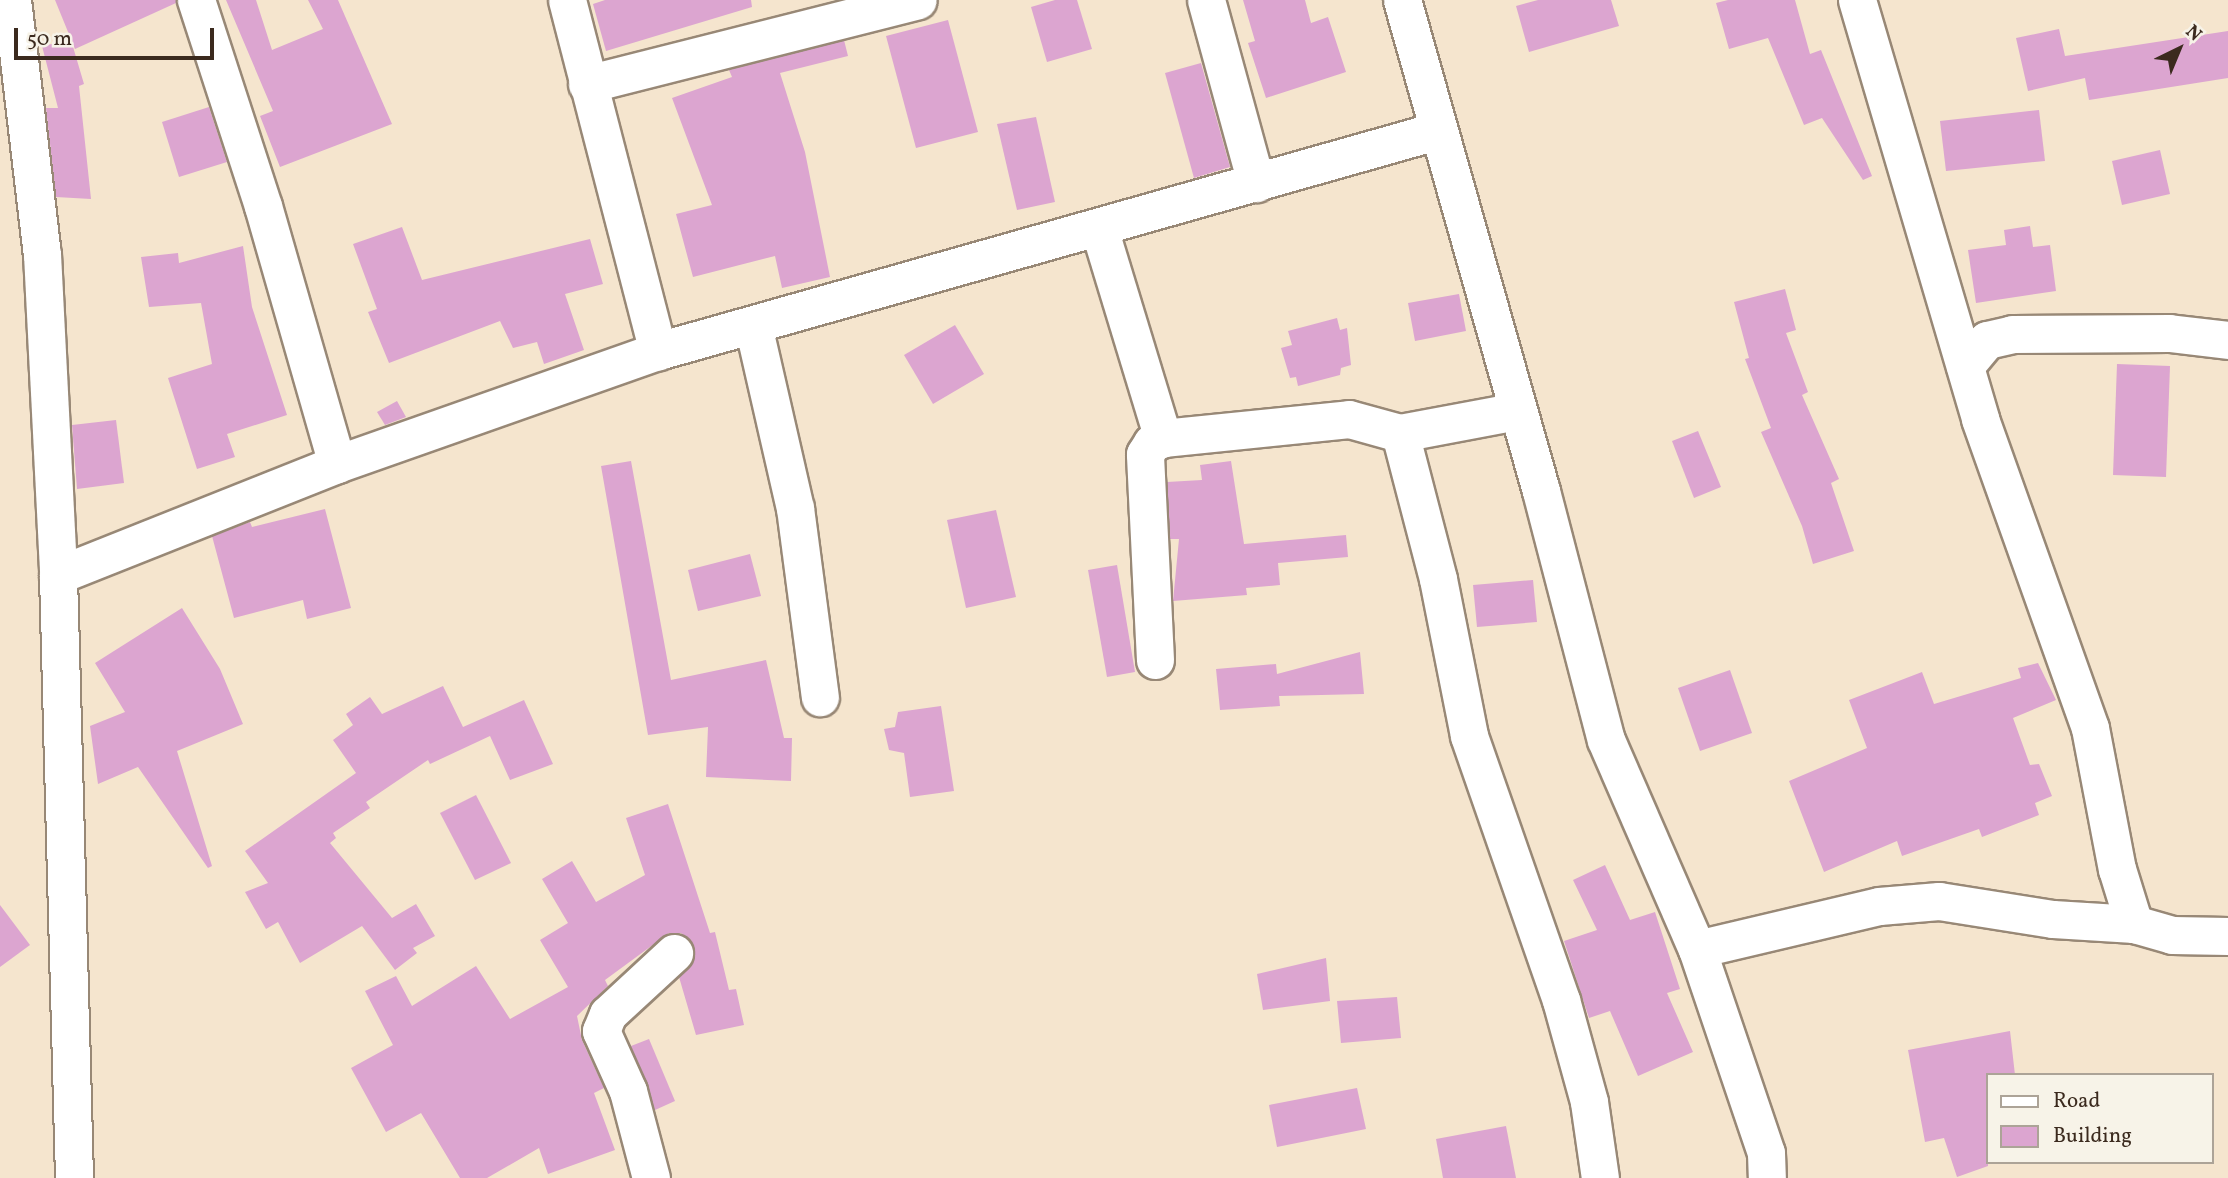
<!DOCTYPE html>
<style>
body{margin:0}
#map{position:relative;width:2228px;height:1178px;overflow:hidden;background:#f5e5ce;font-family:Vollkorn,serif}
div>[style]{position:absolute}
.building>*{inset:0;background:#dca5d0}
.roads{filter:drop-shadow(2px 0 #988876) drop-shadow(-2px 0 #988876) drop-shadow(0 2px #988876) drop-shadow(0 -2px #988876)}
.minor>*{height:37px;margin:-18.5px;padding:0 18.5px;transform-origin:18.5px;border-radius:18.5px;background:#fff}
span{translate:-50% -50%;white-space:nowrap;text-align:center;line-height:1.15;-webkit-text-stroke:7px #f7f3e8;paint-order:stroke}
.legend{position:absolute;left:1986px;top:1073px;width:228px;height:91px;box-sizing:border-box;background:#f7f3e8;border:2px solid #aca397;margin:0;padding:9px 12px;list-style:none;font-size:21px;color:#3b2a1e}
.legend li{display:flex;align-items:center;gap:14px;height:35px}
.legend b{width:35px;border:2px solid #aca397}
.north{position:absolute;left:2144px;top:14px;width:70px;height:70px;-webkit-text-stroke:5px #f7f3e8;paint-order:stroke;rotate:43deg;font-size:19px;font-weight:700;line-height:28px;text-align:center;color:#3b2a1e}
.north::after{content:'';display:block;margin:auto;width:24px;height:32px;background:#3b2a1e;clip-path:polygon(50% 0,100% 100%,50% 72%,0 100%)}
.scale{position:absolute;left:14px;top:28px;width:200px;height:32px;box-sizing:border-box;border:4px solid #3b2a1e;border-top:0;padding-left:9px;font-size:21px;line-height:24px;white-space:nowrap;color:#3b2a1e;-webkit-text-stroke:5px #f7f3e8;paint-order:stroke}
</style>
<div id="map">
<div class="building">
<div style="clip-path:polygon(55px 0,176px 0,176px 3px,75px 49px)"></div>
<div style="clip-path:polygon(226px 0,256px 0,272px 50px,323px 29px,308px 0,338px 0,392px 124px,280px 167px,260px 116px,273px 111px)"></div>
<div style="clip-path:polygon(605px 0,751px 0,752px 7px,606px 51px,593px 4px)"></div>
<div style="clip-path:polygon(1055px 0,1077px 0,1092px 49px,1047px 62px,1031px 7px)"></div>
<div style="clip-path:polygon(1243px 0,1305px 0,1311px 23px,1328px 17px,1346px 72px,1266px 98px,1248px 43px,1255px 41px)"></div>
<div style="clip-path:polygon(1538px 0,1611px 0,1619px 26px,1529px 52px,1516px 6px)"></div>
<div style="clip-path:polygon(1728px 0,1795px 0,1810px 54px,1821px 50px,1872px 176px,1863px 180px,1822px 118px,1804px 125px,1768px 38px,1729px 49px,1716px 3px)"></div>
<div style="clip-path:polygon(948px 20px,978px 132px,916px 148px,886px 36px)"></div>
<div style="clip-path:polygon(2059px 29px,2065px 56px,2228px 31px,2228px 78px,2089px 100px,2085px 78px,2028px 91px,2016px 38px)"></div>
<div style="clip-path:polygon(71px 40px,84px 84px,79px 86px,91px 199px,56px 197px,46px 108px,58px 108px,42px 46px)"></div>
<div style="clip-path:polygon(844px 40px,848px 56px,780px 73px,805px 152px,830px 277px,782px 288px,775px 256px,693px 277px,676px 214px,712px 205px,672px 98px,732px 77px,729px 70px)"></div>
<div style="clip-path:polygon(1201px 63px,1230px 167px,1194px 178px,1165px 73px)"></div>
<div style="clip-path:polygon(209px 107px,227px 162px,179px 177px,162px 122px)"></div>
<div style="clip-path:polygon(2039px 110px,2045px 161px,1946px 171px,1940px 121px)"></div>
<div style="clip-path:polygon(1036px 117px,1055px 202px,1017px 210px,997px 124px)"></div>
<div style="clip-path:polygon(2160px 150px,2170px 194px,2122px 205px,2112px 161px)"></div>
<div style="clip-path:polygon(2030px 226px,2033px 247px,2050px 245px,2056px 291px,1976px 303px,1968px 250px,2006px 245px,2004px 230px)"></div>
<div style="clip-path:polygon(402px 227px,422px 280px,590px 239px,603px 284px,565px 294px,584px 350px,544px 364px,537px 342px,513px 348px,500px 321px,389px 363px,368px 312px,377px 309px,353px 244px)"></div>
<div style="clip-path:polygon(243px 246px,252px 307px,287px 415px,227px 434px,235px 457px,197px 469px,168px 378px,212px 364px,201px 303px,149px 307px,141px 257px,178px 253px,179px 263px)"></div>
<div style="clip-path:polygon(1785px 289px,1796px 330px,1786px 333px,1808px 392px,1802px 395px,1839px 479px,1831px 483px,1854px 551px,1813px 564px,1802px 526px,1761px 432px,1771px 428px,1745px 359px,1749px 358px,1734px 302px)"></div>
<div style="clip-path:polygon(1459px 294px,1466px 331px,1415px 341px,1408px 303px)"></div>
<div style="clip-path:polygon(1337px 318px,1340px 330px,1347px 328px,1351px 365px,1341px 368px,1340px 375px,1298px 386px,1296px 377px,1290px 378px,1281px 348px,1292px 345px,1288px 331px)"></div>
<div style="clip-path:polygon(955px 325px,984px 374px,933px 404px,904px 355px)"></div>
<div style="clip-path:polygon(2117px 364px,2170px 366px,2166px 477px,2113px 475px)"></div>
<div style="clip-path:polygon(397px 401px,406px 417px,385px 425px,377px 412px)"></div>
<div style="clip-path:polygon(116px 420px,124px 483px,77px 489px,72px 425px)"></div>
<div style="clip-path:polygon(1698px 431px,1721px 487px,1694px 498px,1672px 441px)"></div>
<div style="clip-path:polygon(631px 461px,671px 680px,766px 660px,784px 738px,792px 738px,791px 781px,706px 777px,708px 727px,648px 735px,601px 466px)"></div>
<div style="clip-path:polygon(1231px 461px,1244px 544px,1346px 535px,1348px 557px,1278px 563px,1280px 585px,1246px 588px,1247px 595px,1173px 601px,1179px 539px,1170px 539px,1167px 482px,1202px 480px,1200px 465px)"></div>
<div style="clip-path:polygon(325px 509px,351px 608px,307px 619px,303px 600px,234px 618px,212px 536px,250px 522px,252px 527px)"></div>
<div style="clip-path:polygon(996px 510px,1016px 597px,966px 608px,947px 520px)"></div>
<div style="clip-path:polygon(750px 554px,761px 596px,698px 611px,688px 570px)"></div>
<div style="clip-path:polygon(1117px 565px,1135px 672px,1107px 677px,1088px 570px)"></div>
<div style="clip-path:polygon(1533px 580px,1537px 622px,1477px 627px,1473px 585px)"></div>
<div style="clip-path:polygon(182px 608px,220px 669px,243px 724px,177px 751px,212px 866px,208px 868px,138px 767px,98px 784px,90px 726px,125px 712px,95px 663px)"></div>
<div style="clip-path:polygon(1360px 652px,1364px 694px,1279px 696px,1280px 706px,1220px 710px,1216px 669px,1276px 664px,1277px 674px)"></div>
<div style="clip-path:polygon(2038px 663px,2056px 700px,2013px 718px,2030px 765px,2039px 764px,2052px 796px,2035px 803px,2039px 815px,1982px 837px,1979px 829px,1902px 856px,1897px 841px,1824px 872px,1789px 781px,1867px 748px,1849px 700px,1922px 672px,1934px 704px,2021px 678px,2018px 668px)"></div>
<div style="clip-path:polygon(1730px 670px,1752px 733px,1700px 751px,1678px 688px)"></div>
<div style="clip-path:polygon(443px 686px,463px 727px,524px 700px,553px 764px,510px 780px,490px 736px,430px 764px,428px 760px,366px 802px,370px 808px,333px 833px,336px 838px,330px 843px,392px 918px,416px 904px,435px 936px,413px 948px,417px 953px,395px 970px,362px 926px,300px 963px,278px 922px,266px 929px,245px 892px,268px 883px,245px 851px,356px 773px,333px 740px,353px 725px,346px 714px,370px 697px,382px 714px)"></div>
<div style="clip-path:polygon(941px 706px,954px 791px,910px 797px,904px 753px,889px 750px,884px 729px,895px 727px,898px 712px)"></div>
<div style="clip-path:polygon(476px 795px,511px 863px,475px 880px,440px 813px)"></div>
<div style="clip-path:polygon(668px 804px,710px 933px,715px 932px,729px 990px,736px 989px,744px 1025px,696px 1035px,679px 977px,694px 960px,694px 948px,681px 933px,669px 933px,605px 980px,608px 986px,577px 1016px,582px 1040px,604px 1088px,594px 1093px,615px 1150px,548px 1174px,539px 1148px,487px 1178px,460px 1178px,421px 1113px,386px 1132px,351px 1068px,393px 1045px,365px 991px,396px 976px,412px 1006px,476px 966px,510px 1019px,568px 987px,540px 940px,568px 923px,542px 879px,572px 861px,596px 902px,645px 875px,626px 818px)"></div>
<div style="clip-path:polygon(1605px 865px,1630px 920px,1655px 912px,1680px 989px,1667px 993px,1693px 1052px,1638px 1076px,1610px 1011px,1589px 1018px,1564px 941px,1597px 930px,1573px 880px)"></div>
<div style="clip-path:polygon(0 905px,30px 945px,0 967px)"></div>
<div style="clip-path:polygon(1326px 958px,1330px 1001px,1263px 1010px,1257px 974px)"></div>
<div style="clip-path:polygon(1397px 997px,1401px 1038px,1341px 1043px,1337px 1001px)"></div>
<div style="clip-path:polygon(2010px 1031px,2015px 1075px,1988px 1075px,1988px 1166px,1957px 1177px,1944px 1138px,1925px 1142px,1908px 1050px)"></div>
<div style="clip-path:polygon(649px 1039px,675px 1101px,655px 1110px,631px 1046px)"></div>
<div style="clip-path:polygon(1357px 1088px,1366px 1129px,1277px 1147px,1269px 1105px)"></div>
<div style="clip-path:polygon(1506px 1126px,1516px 1178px,1443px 1178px,1436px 1139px)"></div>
</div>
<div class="roads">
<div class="minor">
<div style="left:12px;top:0;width:256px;rotate:83.3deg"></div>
<div style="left:42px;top:254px;width:321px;rotate:87.1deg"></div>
<div style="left:58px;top:575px;width:603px;rotate:88.48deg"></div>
<div style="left:567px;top:0;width:363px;rotate:75.5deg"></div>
<div style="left:1206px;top:0;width:190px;rotate:74.7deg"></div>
<div style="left:1402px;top:0;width:510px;rotate:74.19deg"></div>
<div style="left:1541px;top:491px;width:257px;rotate:75.4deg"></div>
<div style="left:1606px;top:740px;width:228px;rotate:66.5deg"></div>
<div style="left:1697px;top:949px;width:215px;rotate:71.3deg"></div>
<div style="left:1766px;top:1153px;width:25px;rotate:88deg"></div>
<div style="left:1857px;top:0;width:437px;rotate:73.6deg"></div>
<div style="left:1980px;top:419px;width:328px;rotate:70.4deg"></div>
<div style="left:2090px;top:728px;width:144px;rotate:79.2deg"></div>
<div style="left:2117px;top:869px;width:58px;rotate:72.8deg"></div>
<div style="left:2134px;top:924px;width:40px;rotate:16deg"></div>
<div style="left:2172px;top:935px;width:56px;rotate:1deg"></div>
<div style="left:587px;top:84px;width:341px;rotate:-14.2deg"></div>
<div style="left:1099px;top:228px;width:220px;rotate:73.1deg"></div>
<div style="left:1163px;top:438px;width:187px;rotate:-5.8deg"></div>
<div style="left:1349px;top:419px;width:53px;rotate:15.4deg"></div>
<div style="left:1400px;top:433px;width:151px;rotate:75.4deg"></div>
<div style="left:1438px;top:579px;width:160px;rotate:78.8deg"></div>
<div style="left:1469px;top:736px;width:280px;rotate:70.8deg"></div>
<div style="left:1561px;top:1000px;width:106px;rotate:74.6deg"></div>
<div style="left:1589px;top:1102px;width:77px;rotate:81.8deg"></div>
<div style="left:753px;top:325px;width:188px;rotate:77.1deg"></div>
<div style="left:795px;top:508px;width:191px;rotate:82.5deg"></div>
<div style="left:1965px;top:366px;width:34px;rotate:-50deg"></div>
<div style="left:1987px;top:340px;width:26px;rotate:-13deg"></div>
<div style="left:2012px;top:334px;width:157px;rotate:-0.4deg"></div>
<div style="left:2169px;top:333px;width:59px;rotate:6.8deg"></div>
<div style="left:1400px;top:433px;width:120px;rotate:-10.6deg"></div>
<div style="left:337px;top:464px;width:340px;rotate:-19.4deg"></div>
<div style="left:658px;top:351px;width:809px;rotate:-15.79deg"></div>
<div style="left:58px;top:575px;width:300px;rotate:-21.7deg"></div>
<div style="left:337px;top:464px;width:268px;rotate:-106deg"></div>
<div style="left:263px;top:206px;width:217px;rotate:-108deg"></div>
<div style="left:1155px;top:660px;width:206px;rotate:-92.8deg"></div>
<div style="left:1145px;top:454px;width:13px;rotate:-58deg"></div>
<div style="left:1152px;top:443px;width:12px;rotate:-24deg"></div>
<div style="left:1697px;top:949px;width:187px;rotate:-13.3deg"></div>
<div style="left:1879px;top:906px;width:60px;rotate:-4.8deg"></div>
<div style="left:1939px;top:901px;width:115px;rotate:9deg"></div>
<div style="left:2053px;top:919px;width:81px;rotate:3.5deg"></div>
<div style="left:651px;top:1178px;width:90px;rotate:-104.8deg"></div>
<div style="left:628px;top:1091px;width:66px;rotate:-114.2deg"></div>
<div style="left:601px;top:1031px;width:18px;rotate:-68deg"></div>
<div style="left:608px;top:1014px;width:90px;rotate:-42.7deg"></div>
</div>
</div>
<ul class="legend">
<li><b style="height:9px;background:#fff"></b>Road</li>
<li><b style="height:19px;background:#dca5d0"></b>Building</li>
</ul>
<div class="north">N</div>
<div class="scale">50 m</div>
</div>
